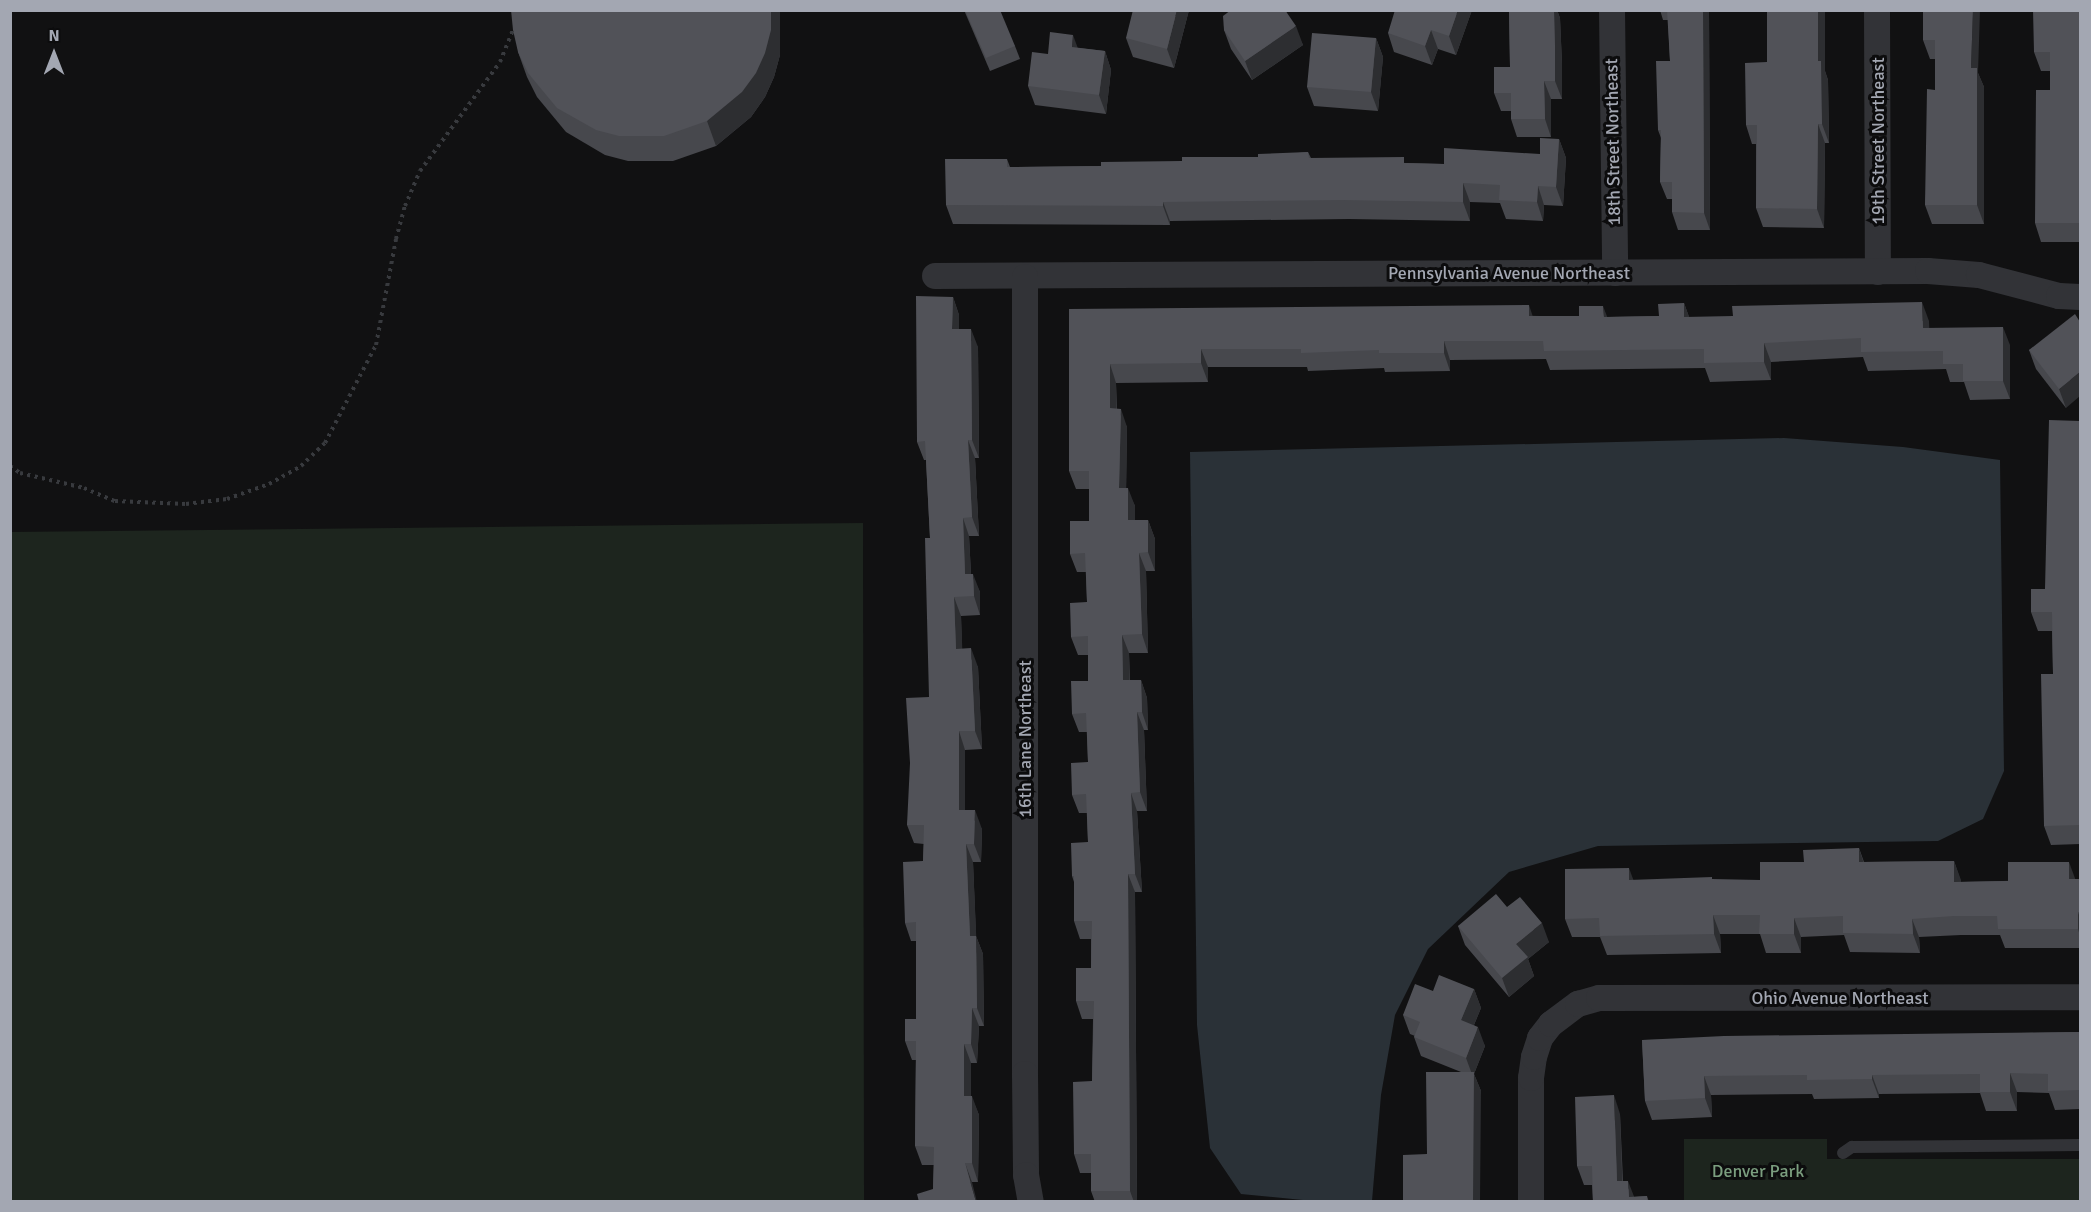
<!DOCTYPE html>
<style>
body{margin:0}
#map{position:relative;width:2091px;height:1212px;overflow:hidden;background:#111112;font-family:Signika,sans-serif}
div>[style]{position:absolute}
.green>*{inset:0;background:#1d251e}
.water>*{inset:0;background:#2a3137}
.path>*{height:4px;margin-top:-2px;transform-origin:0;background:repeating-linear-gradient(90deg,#383a3e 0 3px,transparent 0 7.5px)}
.lane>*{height:12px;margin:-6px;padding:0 6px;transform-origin:6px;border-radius:6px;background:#323337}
.street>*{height:26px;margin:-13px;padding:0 13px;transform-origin:13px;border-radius:13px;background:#323337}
.wall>*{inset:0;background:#47484d}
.shaded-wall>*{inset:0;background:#2d2e31}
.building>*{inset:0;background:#515258}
span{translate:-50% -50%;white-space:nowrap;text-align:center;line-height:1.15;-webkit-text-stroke:6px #0c0c0d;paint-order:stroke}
.street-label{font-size:18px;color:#a3a7b2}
.park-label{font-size:18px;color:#7a9d7e}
.frame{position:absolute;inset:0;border:12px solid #a3a7b2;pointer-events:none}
.north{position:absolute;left:24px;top:24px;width:60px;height:60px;-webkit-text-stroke:4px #0c0c0d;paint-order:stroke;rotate:0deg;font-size:16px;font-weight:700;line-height:24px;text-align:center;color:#a3a7b2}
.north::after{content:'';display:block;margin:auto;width:21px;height:27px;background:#a3a7b2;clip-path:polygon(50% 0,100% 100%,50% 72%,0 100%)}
</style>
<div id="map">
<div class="green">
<div style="clip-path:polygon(863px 523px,864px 1201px,11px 1201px,11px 532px)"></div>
<div style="clip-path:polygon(1684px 1139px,1827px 1139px,1827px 1159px,2080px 1159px,2080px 1201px,1684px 1201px)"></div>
</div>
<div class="water">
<div style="clip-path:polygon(1784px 438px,1903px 447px,2000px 460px,2004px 771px,1983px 819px,1938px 841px,1598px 846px,1509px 872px,1428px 949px,1395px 1015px,1381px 1095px,1372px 1201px,1313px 1201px,1241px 1194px,1210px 1148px,1197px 1025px,1190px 452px)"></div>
</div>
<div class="path">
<div style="left:10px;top:466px;width:12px;rotate:35deg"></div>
<div style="left:20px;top:473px;width:66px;rotate:13.2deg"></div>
<div style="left:84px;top:488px;width:34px;rotate:23deg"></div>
<div style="left:115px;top:501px;width:71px;rotate:2.4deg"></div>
<div style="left:186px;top:504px;width:41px;rotate:-7deg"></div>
<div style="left:227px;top:499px;width:45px;rotate:-19.7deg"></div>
<div style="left:269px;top:484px;width:37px;rotate:-29deg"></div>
<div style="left:301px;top:466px;width:33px;rotate:-44deg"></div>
<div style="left:325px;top:443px;width:110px;rotate:-62.5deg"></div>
<div style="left:376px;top:345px;width:108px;rotate:-79.3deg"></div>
<div style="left:396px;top:239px;width:34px;rotate:-75deg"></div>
<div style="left:405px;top:206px;width:38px;rotate:-67deg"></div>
<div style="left:420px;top:171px;width:135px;rotate:-53.7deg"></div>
<div style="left:500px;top:62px;width:35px;rotate:-68deg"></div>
</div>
<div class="lane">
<div style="left:1843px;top:1153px;width:11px;rotate:-34deg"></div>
<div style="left:1852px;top:1147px;width:228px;rotate:-0.5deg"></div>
</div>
<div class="street">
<div style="left:1612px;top:10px;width:263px;rotate:89.3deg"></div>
<div style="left:1877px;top:10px;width:262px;rotate:89.8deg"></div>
<div style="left:935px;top:276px;width:993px;rotate:-0.29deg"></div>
<div style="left:1928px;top:271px;width:51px;rotate:4.5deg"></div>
<div style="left:1979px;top:275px;width:83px;rotate:14.7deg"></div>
<div style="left:2059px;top:296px;width:21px;rotate:3deg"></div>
<div style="left:1025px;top:277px;width:797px;rotate:90deg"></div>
<div style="left:1025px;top:1074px;width:101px;rotate:89.4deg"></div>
<div style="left:1026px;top:1175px;width:27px;rotate:80deg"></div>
<div style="left:1531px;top:1202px;width:124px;rotate:-90deg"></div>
<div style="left:1531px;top:1078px;width:21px;rotate:-82deg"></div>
<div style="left:1534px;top:1057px;width:20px;rotate:-72deg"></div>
<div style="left:1540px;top:1038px;width:18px;rotate:-52deg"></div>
<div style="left:1551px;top:1024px;width:34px;rotate:-37deg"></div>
<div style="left:1578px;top:1004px;width:22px;rotate:-16deg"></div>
<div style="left:1599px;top:998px;width:481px;rotate:-0.1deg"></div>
</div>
<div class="wall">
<div style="clip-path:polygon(780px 10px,780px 55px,774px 77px,765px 97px,751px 117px,716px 146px,673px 161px,628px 161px,605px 155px,566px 132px,537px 97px,527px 77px,518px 52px)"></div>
<div style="clip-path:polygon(964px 10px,1015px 46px,1020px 59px,990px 71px)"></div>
<div style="clip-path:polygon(1189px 10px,1174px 68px,1133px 57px,1126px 38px)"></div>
<div style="clip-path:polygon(1228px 10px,1285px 10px,1303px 45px,1252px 80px,1231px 49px,1224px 30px,1229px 12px)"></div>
<div style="clip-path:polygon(1472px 10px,1456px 55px,1438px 49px,1432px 65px,1394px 52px,1388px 33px)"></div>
<div style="clip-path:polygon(1509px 10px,1557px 10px,1560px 18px,1562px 64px,1562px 99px,1551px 99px,1551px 137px,1517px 137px,1511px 119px,1511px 111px,1501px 111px,1494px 93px,1510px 67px)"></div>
<div style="clip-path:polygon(1660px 10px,1709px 10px,1710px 230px,1678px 230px,1672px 212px,1672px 199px,1667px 199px,1660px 182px,1661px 138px,1658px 130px,1670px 61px,1668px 20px,1663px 20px)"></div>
<div style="clip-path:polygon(1767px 10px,1825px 10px,1825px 71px,1828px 80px,1829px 143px,1825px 143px,1824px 228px,1763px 227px,1756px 208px,1756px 144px,1752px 144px,1746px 125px,1767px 62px)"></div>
<div style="clip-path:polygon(1923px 10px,1978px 73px,1984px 87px,1984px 224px,1932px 224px,1925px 205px,1935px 90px,1935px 59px,1930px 59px,1923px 40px)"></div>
<div style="clip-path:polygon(2080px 10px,2080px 242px,2041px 242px,2035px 223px,2050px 90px,2050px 71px,2041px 71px,2034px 52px)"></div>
<div style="clip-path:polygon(1376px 38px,1383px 57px,1378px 111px,1314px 106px,1307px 87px)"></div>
<div style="clip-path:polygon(1078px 48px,1105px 51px,1111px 70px,1106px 114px,1035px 105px,1028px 86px,1048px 54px)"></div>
<div style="clip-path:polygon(1559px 139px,1566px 158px,1563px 206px,1544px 205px,1543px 221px,1506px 219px,1500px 203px,1470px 202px,1470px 221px,1349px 219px,1170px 221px,1170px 225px,953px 224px,946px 205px,1007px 159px,1010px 167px,1101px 166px,1258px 157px,1308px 152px,1311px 158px,1406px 163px,1444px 164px,1540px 154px)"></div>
<div style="clip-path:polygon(953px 297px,959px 315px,959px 329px,978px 347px,979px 458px,975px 458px,979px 536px,969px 536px,971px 574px,980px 592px,980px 615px,961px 616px,962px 649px,978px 667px,982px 749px,965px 750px,965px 810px,982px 829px,981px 862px,973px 862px,976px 936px,983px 954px,984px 1026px,979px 1026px,977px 1063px,971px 1063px,971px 1096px,979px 1115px,978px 1182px,972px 1182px,933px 1189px,934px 1165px,922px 1165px,915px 1146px,916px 1060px,912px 1060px,905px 1041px,916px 1019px,916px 941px,911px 941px,905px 923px,923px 861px,924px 844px,914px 843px,907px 825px,929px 697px,930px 538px,926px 460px,924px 460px,917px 442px)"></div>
<div style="clip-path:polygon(1684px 303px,1689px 317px,1929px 321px,1929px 328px,2010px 345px,2010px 399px,1970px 400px,1964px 382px,1950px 382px,1946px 369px,1868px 371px,1863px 357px,1771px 362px,1771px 380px,1710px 382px,1705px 368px,1550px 370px,1546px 359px,1450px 360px,1450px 371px,1385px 372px,1384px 368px,1308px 371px,1307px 367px,1208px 367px,1208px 382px,1116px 383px,1117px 409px,1127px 427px,1126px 488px,1135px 506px,1135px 520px,1148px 520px,1155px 539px,1155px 571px,1146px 571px,1148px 653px,1129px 653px,1130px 680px,1141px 680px,1147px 698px,1148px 730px,1144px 730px,1147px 811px,1137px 811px,1142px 892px,1135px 892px,1137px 1202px,1095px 1202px,1091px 1191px,1091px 1173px,1080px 1173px,1074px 1154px,1092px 1081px,1093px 1019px,1082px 1019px,1076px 1001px,1091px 968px,1091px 939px,1080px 939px,1074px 921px,1074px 882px,1072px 876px,1088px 842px,1087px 813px,1079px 813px,1072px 795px,1088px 762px,1087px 732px,1079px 732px,1072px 714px,1088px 681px,1088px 655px,1078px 655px,1071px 637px,1087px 602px,1086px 572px,1077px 572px,1070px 554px,1089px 521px,1089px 489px,1076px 489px,1069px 471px,1069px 309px,1608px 317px,1659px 316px)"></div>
<div style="clip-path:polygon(2080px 322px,2066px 408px,2036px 369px,2029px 350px)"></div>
<div style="clip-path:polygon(2080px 421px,2080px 844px,2051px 845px,2044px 826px,2053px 674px,2052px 631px,2038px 631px,2031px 612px,2045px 589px)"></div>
<div style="clip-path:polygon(1859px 848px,1864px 862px,1954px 861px,1961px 882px,2080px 879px,2080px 948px,2005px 948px,2000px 935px,1961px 935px,1919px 937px,1920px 953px,1850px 952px,1844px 935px,1801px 937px,1801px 953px,1766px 953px,1760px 934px,1720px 934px,1721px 953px,1607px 955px,1600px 937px,1572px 937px,1565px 919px,1633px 880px,1760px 880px,1804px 862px)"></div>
<div style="clip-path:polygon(1507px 907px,1549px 942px,1528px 959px,1534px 976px,1509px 997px,1465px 945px,1458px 926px)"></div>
<div style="clip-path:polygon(1474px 989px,1481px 1008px,1474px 1025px,1485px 1046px,1474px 1074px,1481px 1091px,1427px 1154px,1461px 1072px,1421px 1056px,1414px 1037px,1415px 1036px,1410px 1034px,1403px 1015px,1433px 991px)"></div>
<div style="clip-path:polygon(2080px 1032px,2080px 1109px,2055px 1110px,2049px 1093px,2017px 1092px,2017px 1111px,1986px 1111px,1980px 1093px,1879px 1094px,1879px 1098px,1814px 1099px,1812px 1094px,1711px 1095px,1712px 1117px,1652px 1120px,1645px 1101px,1642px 1040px)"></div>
<div style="clip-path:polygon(1620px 1114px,1623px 1181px,1634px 1197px,1647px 1196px,1649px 1202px,1593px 1202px,1592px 1185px,1584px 1185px,1577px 1166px)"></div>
</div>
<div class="shaded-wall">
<div style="clip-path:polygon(771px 10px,780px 10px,780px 55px,774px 77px,765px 97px,751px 117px,716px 146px,707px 121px)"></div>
<div style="clip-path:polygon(1177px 10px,1189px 10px,1174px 68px,1167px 49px)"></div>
<div style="clip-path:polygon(1458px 10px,1472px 10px,1456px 55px,1449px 36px)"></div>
<div style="clip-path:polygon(1554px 10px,1557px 10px,1560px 18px,1562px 64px,1562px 99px,1555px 81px)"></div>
<div style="clip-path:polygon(1703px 10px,1709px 10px,1710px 230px,1704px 213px)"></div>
<div style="clip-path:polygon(1818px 10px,1825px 10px,1825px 71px,1828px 80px,1829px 143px,1822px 124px,1818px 61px)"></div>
<div style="clip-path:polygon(1973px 10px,1980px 10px,1978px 73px,1984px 87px,1984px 224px,1977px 205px,1971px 68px)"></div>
<div style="clip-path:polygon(1296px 26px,1303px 45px,1252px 80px,1245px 61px)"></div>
<div style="clip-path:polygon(1431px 30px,1438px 49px,1432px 65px,1425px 46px)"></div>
<div style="clip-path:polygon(1073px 35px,1080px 54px,1072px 47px)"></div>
<div style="clip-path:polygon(1376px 38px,1383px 57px,1378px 111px,1371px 92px)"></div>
<div style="clip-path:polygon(1105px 51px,1111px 70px,1106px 114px,1099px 95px)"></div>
<div style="clip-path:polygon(1544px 81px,1551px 99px,1551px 137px,1545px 119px)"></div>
<div style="clip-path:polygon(1818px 124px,1825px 143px,1824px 228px,1817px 209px)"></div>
<div style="clip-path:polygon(1559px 139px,1566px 158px,1563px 206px,1556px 187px)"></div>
<div style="clip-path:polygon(1463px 183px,1470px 202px,1470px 221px,1463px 202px)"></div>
<div style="clip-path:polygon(1538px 186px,1544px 205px,1543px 221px,1537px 202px)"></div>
<div style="clip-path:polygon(1163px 202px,1170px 221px,1170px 225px,1163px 206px)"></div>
<div style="clip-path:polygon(953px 297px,959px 315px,959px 347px,952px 329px)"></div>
<div style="clip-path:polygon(1922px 302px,1929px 321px,1930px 346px,1923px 328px)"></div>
<div style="clip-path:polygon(1684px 303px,1691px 322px,1684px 317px)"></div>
<div style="clip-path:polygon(1529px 305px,1535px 323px,1529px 316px)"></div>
<div style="clip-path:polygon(1603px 306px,1610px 324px,1604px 317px)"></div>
<div style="clip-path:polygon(2003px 327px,2010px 345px,2010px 399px,2003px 381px)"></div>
<div style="clip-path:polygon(971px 329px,978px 347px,979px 458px,972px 440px)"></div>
<div style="clip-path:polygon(1444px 341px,1450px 360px,1450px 371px,1444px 353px)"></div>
<div style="clip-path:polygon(1764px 343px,1771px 362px,1771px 380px,1764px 362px)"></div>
<div style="clip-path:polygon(1201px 349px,1208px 367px,1208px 382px,1201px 363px)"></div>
<div style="clip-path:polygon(1110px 364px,1116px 383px,1117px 427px,1110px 408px)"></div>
<div style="clip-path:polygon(2080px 372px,2080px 396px,2066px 408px,2059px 389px)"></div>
<div style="clip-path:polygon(1121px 409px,1127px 427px,1126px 506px,1119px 488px)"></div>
<div style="clip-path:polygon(968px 440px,975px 458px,979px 536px,972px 517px)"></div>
<div style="clip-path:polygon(1128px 488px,1135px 506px,1135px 539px,1128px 520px)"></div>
<div style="clip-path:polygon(963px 518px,969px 536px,972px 593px,965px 574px)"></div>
<div style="clip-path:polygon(1148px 520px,1155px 539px,1155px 571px,1148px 552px)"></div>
<div style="clip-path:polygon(1139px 553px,1146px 571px,1148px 653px,1142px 634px)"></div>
<div style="clip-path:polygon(973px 574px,980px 592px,980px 615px,974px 596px)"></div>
<div style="clip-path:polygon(954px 597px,961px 616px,963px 667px,956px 649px)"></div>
<div style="clip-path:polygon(1122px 635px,1129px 653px,1130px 698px,1123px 680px)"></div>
<div style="clip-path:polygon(971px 648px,978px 667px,982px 749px,975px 731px)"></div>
<div style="clip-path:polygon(1141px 680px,1147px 698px,1148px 730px,1142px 712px)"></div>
<div style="clip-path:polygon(1137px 712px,1144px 730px,1147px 811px,1140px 792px)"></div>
<div style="clip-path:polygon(959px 731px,965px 750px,965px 829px,959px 810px)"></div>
<div style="clip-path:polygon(1131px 793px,1137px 811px,1142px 892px,1135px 874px)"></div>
<div style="clip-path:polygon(975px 810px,982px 829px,981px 862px,974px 844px)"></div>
<div style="clip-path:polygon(966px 844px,973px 862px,977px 954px,970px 936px)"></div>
<div style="clip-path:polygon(1859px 848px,1865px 867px,1859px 862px)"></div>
<div style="clip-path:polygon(1954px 861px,1961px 880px,1961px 901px,1954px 882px)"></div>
<div style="clip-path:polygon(2069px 862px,2076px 881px,2069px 879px)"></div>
<div style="clip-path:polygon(1629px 868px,1636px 887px,1629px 880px)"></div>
<div style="clip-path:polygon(1128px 874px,1135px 892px,1137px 1202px,1134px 1202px,1130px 1191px)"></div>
<div style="clip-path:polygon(2078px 912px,2080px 918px,2080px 936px,2078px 929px)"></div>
<div style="clip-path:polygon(1713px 915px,1720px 934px,1721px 953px,1714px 934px)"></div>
<div style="clip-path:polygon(1794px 918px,1801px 937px,1801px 953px,1794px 934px)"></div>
<div style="clip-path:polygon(1912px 919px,1919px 937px,1920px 953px,1913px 934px)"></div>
<div style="clip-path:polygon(1542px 923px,1549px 942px,1528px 959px,1534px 976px,1509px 997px,1502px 978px,1516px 944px)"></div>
<div style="clip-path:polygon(976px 936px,983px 954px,984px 1026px,977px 1008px)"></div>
<div style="clip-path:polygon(1474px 989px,1481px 1008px,1468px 1039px,1461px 1020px)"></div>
<div style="clip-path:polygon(972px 1008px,979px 1026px,977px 1063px,971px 1044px)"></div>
<div style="clip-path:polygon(1478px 1027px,1485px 1046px,1474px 1074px,1481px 1091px,1480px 1202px,1473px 1202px,1473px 1077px,1466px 1058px)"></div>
<div style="clip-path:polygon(964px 1044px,971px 1063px,971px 1115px,964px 1096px)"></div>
<div style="clip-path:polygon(2010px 1073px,2017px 1092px,2017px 1111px,2010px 1092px)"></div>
<div style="clip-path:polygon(1872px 1075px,1879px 1094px,1879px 1098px,1872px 1079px)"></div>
<div style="clip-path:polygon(1704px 1076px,1711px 1095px,1712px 1117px,1705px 1098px)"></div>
<div style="clip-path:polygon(1614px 1095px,1620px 1114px,1623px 1200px,1617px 1181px)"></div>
<div style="clip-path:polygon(972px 1096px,979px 1115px,978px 1182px,972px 1163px)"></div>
<div style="clip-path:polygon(965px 1163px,972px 1182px,977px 1202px,976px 1202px)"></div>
<div style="clip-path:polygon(1628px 1181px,1635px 1199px,1629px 1197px)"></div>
</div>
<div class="building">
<div style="clip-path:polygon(511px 10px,771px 10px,771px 30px,765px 53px,756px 73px,742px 92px,707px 121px,664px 136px,619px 136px,596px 130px,557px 108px,528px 73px,518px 52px,513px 30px)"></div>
<div style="clip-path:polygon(965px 10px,1000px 10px,1015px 46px,986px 58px)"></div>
<div style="clip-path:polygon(1133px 10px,1177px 10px,1167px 49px,1126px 38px)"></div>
<div style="clip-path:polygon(1231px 10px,1285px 10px,1296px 26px,1245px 61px,1224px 30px,1223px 16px)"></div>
<div style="clip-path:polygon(1395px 10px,1458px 10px,1449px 36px,1431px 30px,1425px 46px,1388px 33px)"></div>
<div style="clip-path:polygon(1509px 10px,1554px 10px,1555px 46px,1555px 81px,1544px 81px,1545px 119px,1511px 119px,1511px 93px,1494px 93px,1494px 67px,1510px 67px)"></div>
<div style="clip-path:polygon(1667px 10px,1703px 10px,1704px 213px,1672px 212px,1672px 182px,1660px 182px,1661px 130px,1658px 130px,1656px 61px,1670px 61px)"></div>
<div style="clip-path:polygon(1767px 10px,1818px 10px,1818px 61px,1821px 61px,1822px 124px,1818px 124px,1817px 209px,1756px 208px,1757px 125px,1746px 125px,1745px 63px,1767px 62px)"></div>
<div style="clip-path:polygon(1923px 10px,1973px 10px,1971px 68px,1977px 68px,1977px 205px,1925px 205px,1927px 89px,1935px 90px,1935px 40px,1923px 40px)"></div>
<div style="clip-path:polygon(2033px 10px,2080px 10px,2080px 223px,2035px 223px,2036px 90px,2050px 90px,2050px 52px,2034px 52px)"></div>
<div style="clip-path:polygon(1050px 32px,1073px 35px,1072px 47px,1105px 51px,1099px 95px,1028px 86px,1032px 52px,1048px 54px)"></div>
<div style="clip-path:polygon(1312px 33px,1376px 38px,1371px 92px,1307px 87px)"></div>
<div style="clip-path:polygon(1540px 138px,1559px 139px,1556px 187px,1538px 186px,1537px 202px,1499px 200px,1500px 185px,1463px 183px,1463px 202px,1342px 200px,1163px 202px,1163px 206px,946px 205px,945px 159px,1007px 159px,1007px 167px,1101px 166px,1101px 162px,1182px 161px,1182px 157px,1258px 157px,1258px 154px,1308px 152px,1309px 158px,1404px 157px,1404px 163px,1444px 164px,1444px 148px,1540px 154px)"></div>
<div style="clip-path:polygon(916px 296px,953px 297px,952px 329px,971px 329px,972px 440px,968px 440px,972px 517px,963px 518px,965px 574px,973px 574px,974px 596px,954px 597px,956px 649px,971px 648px,975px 731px,959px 731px,959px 810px,975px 810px,974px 844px,966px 844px,970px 936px,976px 936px,977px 1008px,972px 1008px,971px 1044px,964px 1044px,964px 1096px,972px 1096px,972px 1163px,965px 1163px,976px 1202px,919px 1202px,917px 1194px,933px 1189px,934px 1147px,915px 1146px,916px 1041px,905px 1041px,905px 1019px,916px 1019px,916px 922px,905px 923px,903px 862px,923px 861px,924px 825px,907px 825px,910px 763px,906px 698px,929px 697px,925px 538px,930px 538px,925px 441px,917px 442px)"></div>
<div style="clip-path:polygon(1922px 302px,1923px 328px,2003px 327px,2003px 381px,1963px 381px,1963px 364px,1943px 364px,1943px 351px,1861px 352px,1861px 338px,1764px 343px,1764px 362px,1704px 363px,1704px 349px,1544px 351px,1543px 341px,1444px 341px,1444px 353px,1379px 353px,1379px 350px,1301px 353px,1301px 349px,1201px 349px,1201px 363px,1110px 364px,1110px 408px,1121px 409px,1119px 488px,1128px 488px,1128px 520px,1148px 520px,1148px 552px,1139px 553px,1142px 634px,1122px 635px,1123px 680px,1141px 680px,1142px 712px,1137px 712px,1140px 792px,1131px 793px,1135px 874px,1128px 874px,1130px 1191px,1091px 1191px,1091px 1154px,1074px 1154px,1073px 1082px,1092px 1081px,1094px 1001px,1076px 1001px,1076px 968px,1091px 968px,1092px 921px,1074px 921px,1074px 876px,1072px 876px,1071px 843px,1088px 842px,1086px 794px,1072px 795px,1071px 763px,1088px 762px,1086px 713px,1072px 714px,1071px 681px,1088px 681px,1088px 636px,1071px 637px,1070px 603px,1087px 602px,1085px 553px,1070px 554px,1070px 521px,1089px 521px,1089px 471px,1069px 471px,1069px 309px,1529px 305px,1529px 316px,1579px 316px,1579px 306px,1603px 306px,1604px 317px,1659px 316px,1658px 304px,1684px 303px,1684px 317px,1733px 316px,1732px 306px)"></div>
<div style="clip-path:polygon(2075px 314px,2080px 322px,2080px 372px,2059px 389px,2029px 350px)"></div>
<div style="clip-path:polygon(2049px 420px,2080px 421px,2080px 825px,2044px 826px,2041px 674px,2053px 674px,2052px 612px,2031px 612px,2031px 589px,2045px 589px)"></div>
<div style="clip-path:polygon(1859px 848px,1859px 862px,1954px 861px,1954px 882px,2008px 881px,2008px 862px,2069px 862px,2069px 879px,2080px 879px,2080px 912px,2078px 912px,2078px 929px,1998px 929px,1997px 916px,1954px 916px,1912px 919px,1913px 934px,1843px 933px,1843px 916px,1794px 918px,1794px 934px,1759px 934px,1760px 915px,1713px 915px,1714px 934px,1600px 936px,1599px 918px,1565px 919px,1565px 869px,1629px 868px,1629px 880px,1712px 877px,1712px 879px,1760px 880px,1760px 862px,1804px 862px,1803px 850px)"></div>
<div style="clip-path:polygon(1496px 894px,1507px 907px,1520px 897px,1542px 923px,1516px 944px,1528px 957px,1502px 978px,1458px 926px)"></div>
<div style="clip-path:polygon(1439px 975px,1474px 989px,1461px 1020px,1478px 1027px,1466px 1058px,1414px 1037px,1420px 1022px,1403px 1015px,1415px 984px,1433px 991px)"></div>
<div style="clip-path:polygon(2080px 1032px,2080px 1090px,2048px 1091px,2048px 1074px,2010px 1073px,2010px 1092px,1980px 1092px,1980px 1074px,1872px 1075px,1872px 1079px,1807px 1080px,1807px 1075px,1704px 1076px,1705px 1098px,1645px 1101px,1642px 1040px,1724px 1036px)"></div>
<div style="clip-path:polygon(1426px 1072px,1474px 1072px,1473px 1202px,1403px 1202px,1403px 1155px,1427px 1154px)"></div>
<div style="clip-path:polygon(1614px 1095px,1617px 1181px,1628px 1181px,1629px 1197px,1647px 1196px,1647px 1202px,1593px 1202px,1592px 1166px,1577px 1166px,1575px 1097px)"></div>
</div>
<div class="street-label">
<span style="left:1878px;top:141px;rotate:-90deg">19th Street Northeast</span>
<span style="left:1613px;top:142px;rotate:-91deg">18th Street Northeast</span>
<span style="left:1509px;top:273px">Pennsylvania Avenue Northeast</span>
<span style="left:1025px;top:739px;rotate:-90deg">16th Lane Northeast</span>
<span style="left:1840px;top:998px">Ohio Avenue Northeast</span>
</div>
<div class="park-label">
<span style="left:1758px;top:1171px">Denver Park</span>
</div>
<div class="frame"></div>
<div class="north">N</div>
</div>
